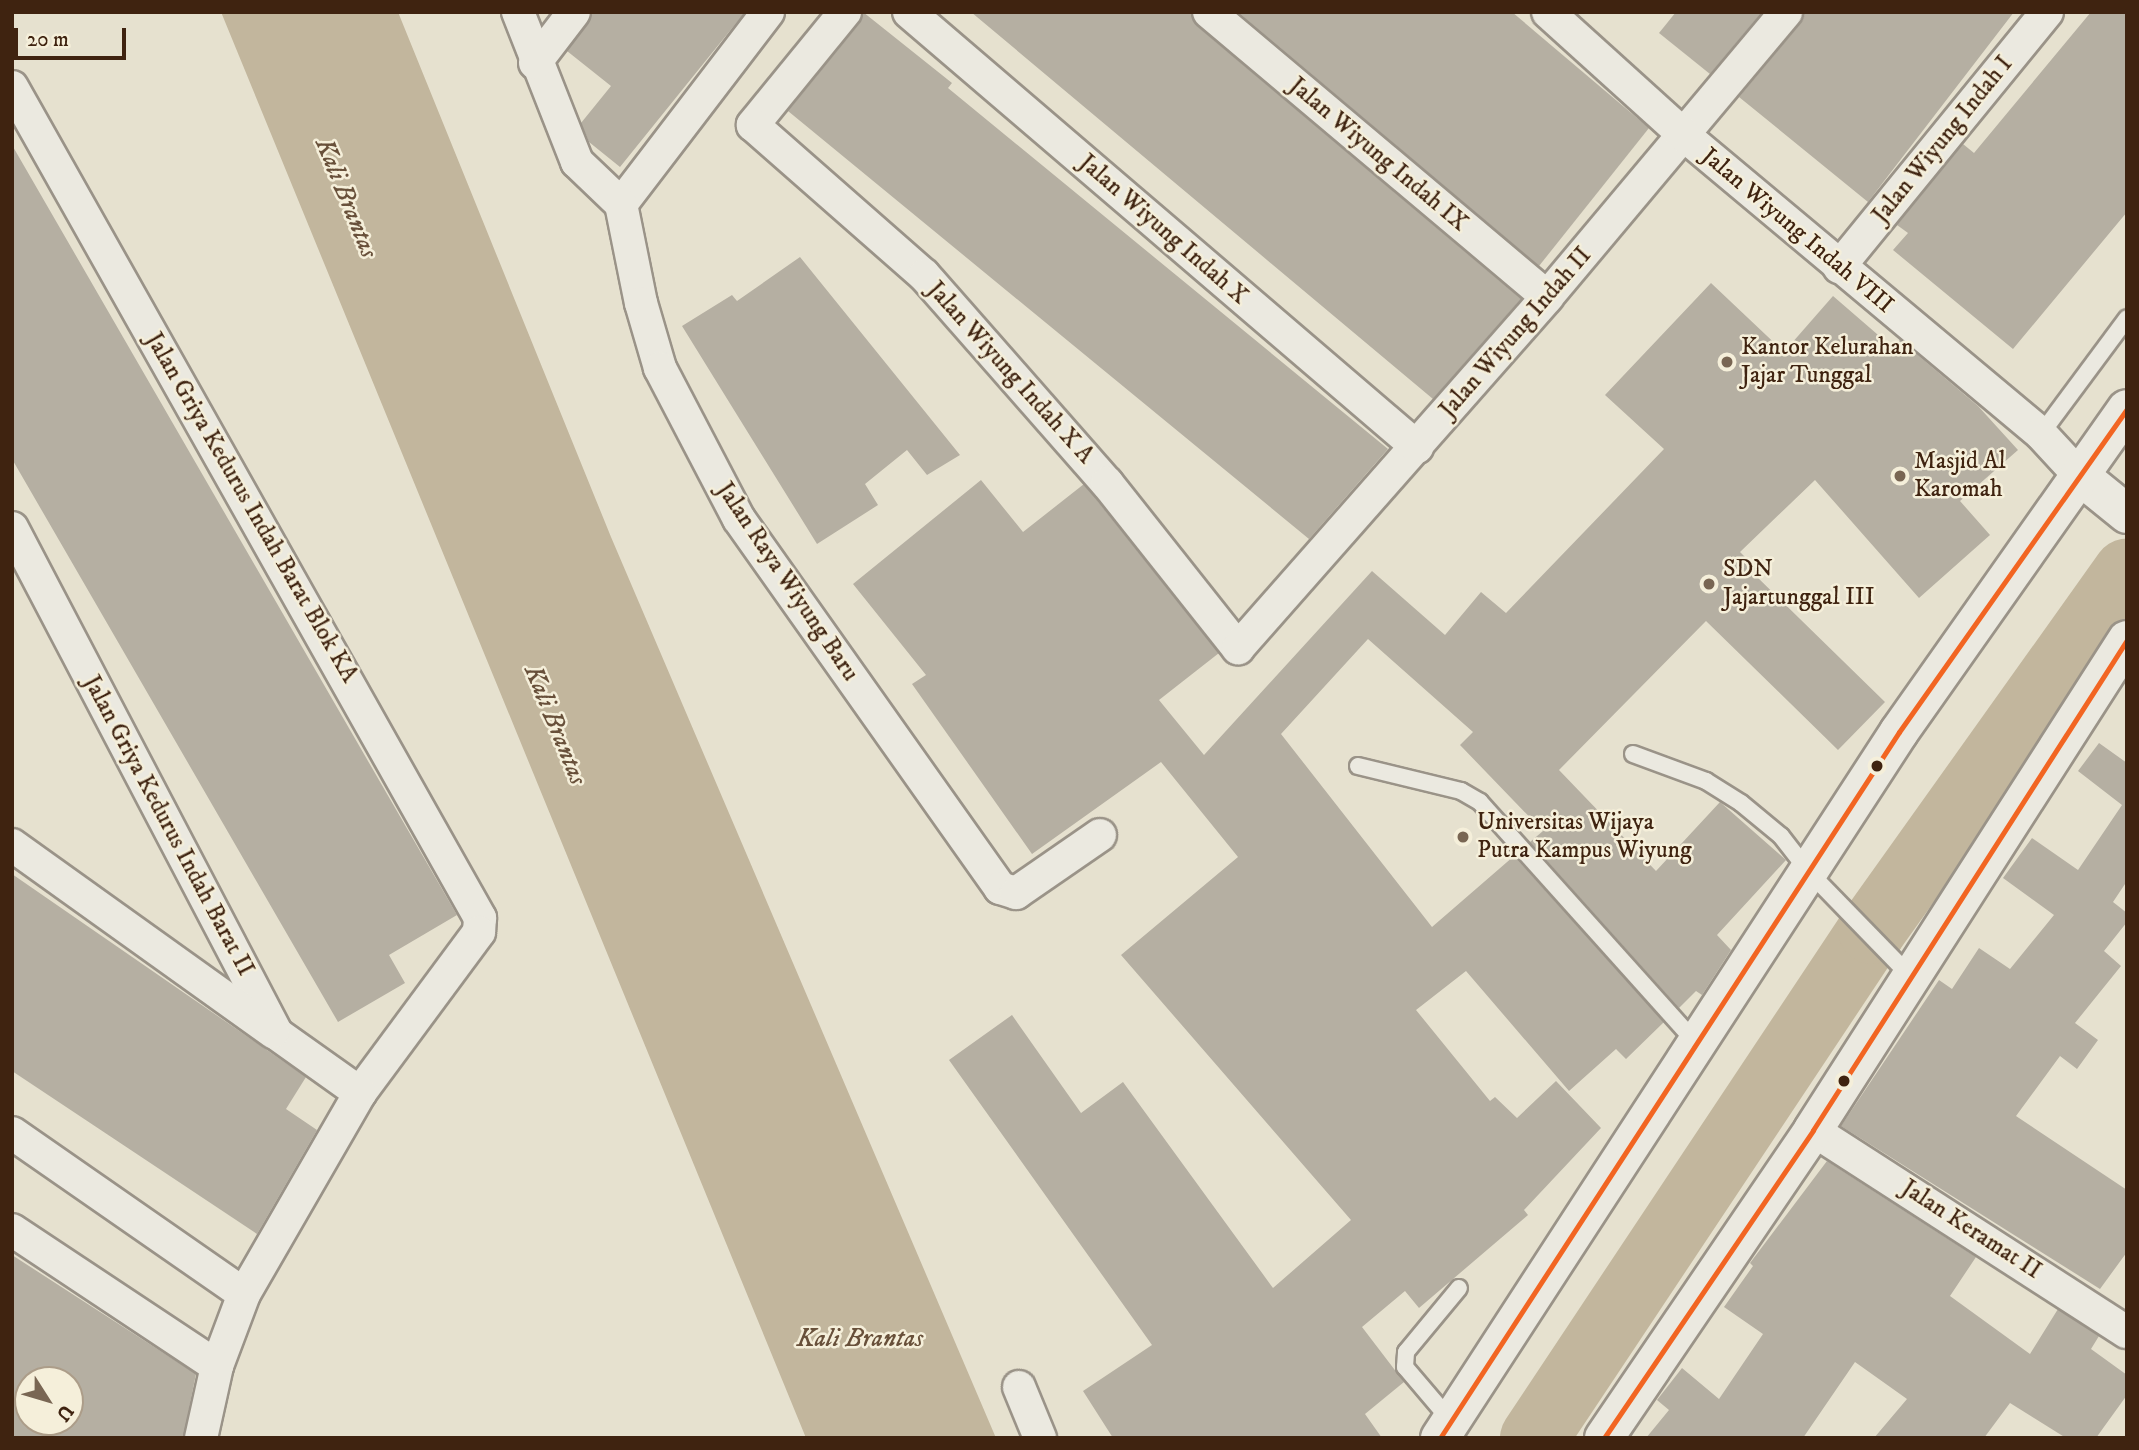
<!DOCTYPE html>
<style>
body{margin:0}
#map{position:relative;width:2139px;height:1450px;overflow:hidden;background:#e6e1cf;font-family:"IM FELL DW Pica",serif}
div>[style]{position:absolute}
.water>*{inset:0;background:#c2b69d}
.river>*{height:68px;margin:-34px;padding:0 34px;transform-origin:34px;border-radius:34px;background:#c2b69d}
.building>*{inset:0;background:#b5afa2}
.roads{filter:drop-shadow(2px 0 #9a9388) drop-shadow(-2px 0 #9a9388) drop-shadow(0 2px #9a9388) drop-shadow(0 -2px #9a9388)}
.service>*{height:16px;margin:-8px;padding:0 8px;transform-origin:8px;border-radius:8px;background:#ebe9e0}
.minor>*{height:32px;margin:-16px;padding:0 16px;transform-origin:16px;border-radius:16px;background:#ebe9e0}
.secondary>*{height:38px;margin:-19px;padding:0 19px;transform-origin:19px;border-radius:19px;background:#ebe9e0}
.bus-1>*{height:5px;margin:-2.5px;padding:0 2.5px;transform-origin:2.5px;border-radius:2.5px;background:#f26522}
.dots>*{width:19px;height:19px;translate:-50% -50%;box-sizing:border-box;border:4px solid #f5efda;border-radius:50%}
span{translate:-50% -50%;white-space:nowrap;text-align:center;line-height:1.15;-webkit-text-stroke:5px #f5efda;paint-order:stroke}
.street-label{font-size:24px;color:#3f2310}
.poi-label{font-size:24px;color:#3f2310}
.left{translate:0 -50%;text-align:left}
.water-label{font-size:26px;color:#68503a;font-style:italic}
.frame{position:absolute;inset:0;border:14px solid #3f2310;pointer-events:none}
.north{position:absolute;left:14px;top:1366px;width:70px;height:70px;box-sizing:border-box;background:#f5efda;border:2px solid #ac9d89;border-radius:50%;rotate:127deg;font-size:19px;font-weight:700;line-height:28px;text-align:center;color:#3f2310}
.north::after{content:'';display:block;margin:auto;width:24px;height:32px;background:#796653;clip-path:polygon(50% 0,100% 100%,50% 72%,0 100%)}
.scale{position:absolute;left:14px;top:28px;width:112px;height:32px;box-sizing:border-box;border:4px solid #3f2310;border-top:0;padding-left:9px;font-size:21px;line-height:24px;white-space:nowrap;color:#3f2310;-webkit-text-stroke:5px #f5efda;paint-order:stroke}
</style>
<div id="map">
<div class="water">
<div style="clip-path:polygon(221px 12px,398px 12px,611px 537px,996px 1438px,806px 1438px)"></div>
</div>
<div class="river">
<div style="left:1534px;top:1438px;width:610px;rotate:-56.36deg"></div>
<div style="left:1872px;top:930px;width:439px;rotate:-54.5deg"></div>
</div>
<div class="building">
<div style="clip-path:polygon(592px 12px,745px 12px,620px 167px,589px 142px,581px 123px,611px 86px,567px 51px)"></div>
<div style="clip-path:polygon(863px 12px,952px 83px,948px 88px,1388px 449px,1309px 539px,788px 111px,859px 24px)"></div>
<div style="clip-path:polygon(971px 12px,1191px 12px,1197px 26px,1521px 299px,1433px 399px)"></div>
<div style="clip-path:polygon(1238px 12px,1512px 12px,1649px 128px,1539px 266px)"></div>
<div style="clip-path:polygon(1676px 12px,1762px 12px,1710px 74px,1659px 33px)"></div>
<div style="clip-path:polygon(1804px 12px,2014px 12px,1868px 202px,1739px 97px,1800px 24px)"></div>
<div style="clip-path:polygon(2091px 12px,2127px 12px,2127px 212px,2013px 349px,1893px 250px,1908px 233px,1897px 225px,1963px 144px,1974px 153px)"></div>
<div style="clip-path:polygon(12px 145px,457px 915px,389px 955px,405px 983px,338px 1022px,12px 459px)"></div>
<div style="clip-path:polygon(800px 257px,960px 455px,927px 475px,907px 450px,865px 484px,878px 505px,817px 544px,682px 326px,732px 295px,737px 301px)"></div>
<div style="clip-path:polygon(1711px 283px,1784px 352px,1833px 296px,1892px 347px,1900px 340px,1978px 406px,2018px 450px,1960px 501px,1990px 535px,1919px 598px,1815px 480px,1740px 552px,1757px 569px,1753px 573px,1885px 702px,1838px 750px,1706px 621px,1559px 770px,1656px 871px,1720px 802px,1786px 860px,1717px 935px,1731px 950px,1702px 995px,1696px 991px,1679px 1008px,1530px 842px,1543px 831px,1460px 745px,1473px 732px,1368px 639px,1281px 734px,1432px 927px,1514px 856px,1664px 1022px,1626px 1059px,1616px 1049px,1569px 1091px,1466px 971px,1416px 1010px,1490px 1101px,1495px 1097px,1517px 1118px,1556px 1081px,1601px 1128px,1524px 1210px,1528px 1215px,1419px 1308px,1405px 1291px,1362px 1327px,1404px 1382px,1365px 1414px,1382px 1438px,1113px 1438px,1083px 1391px,1152px 1345px,949px 1060px,1012px 1015px,1081px 1113px,1123px 1082px,1273px 1288px,1351px 1220px,1121px 955px,1238px 857px,1161px 762px,1032px 854px,912px 684px,926px 675px,853px 584px,981px 480px,1023px 532px,1084px 484px,1219px 653px,1159px 700px,1204px 755px,1372px 571px,1445px 635px,1481px 592px,1506px 613px,1664px 449px,1605px 395px)"></div>
<div style="clip-path:polygon(2099px 743px,2127px 763px,2127px 881px,2113px 902px,2127px 913px,2127px 922px,2104px 951px,2121px 966px,2075px 1023px,2098px 1040px,2077px 1069px,2060px 1056px,2016px 1116px,2127px 1190px,2127px 1252px,2100px 1289px,1841px 1126px,1939px 980px,1952px 989px,1979px 948px,2010px 969px,2054px 915px,2003px 878px,2032px 838px,2078px 870px,2122px 805px,2078px 771px)"></div>
<div style="clip-path:polygon(12px 874px,306px 1077px,286px 1109px,317px 1130px,257px 1234px,12px 1071px)"></div>
<div style="clip-path:polygon(1827px 1161px,1976px 1257px,1950px 1296px,2030px 1354px,2058px 1309px,2099px 1336px,2091px 1349px,2127px 1375px,2127px 1395px,2096px 1438px,2066px 1438px,2010px 1403px,1984px 1438px,1874px 1438px,1907px 1399px,1855px 1362px,1803px 1438px,1646px 1438px,1669px 1410px,1657px 1400px,1682px 1368px,1719px 1399px,1763px 1334px,1724px 1307px,1753px 1266px,1750px 1263px)"></div>
<div style="clip-path:polygon(evenodd,12px 1255px,196px 1374px,183px 1438px,12px 1438px,12px 1255px,28px 1380px,70px 1380px,70px 1422px,28px 1422px,28px 1380px)"></div>
</div>
<div class="roads">
<div class="service">
<div style="left:2041px;top:434px;width:144px;rotate:-53.4deg"></div>
<div style="left:1633px;top:754px;width:78px;rotate:20.3deg"></div>
<div style="left:1706px;top:781px;width:41px;rotate:32.2deg"></div>
<div style="left:1741px;top:803px;width:52px;rotate:39.5deg"></div>
<div style="left:1781px;top:836px;width:46px;rotate:52.1deg"></div>
<div style="left:1809px;top:872px;width:145px;rotate:45.8deg"></div>
<div style="left:1358px;top:766px;width:106px;rotate:13.6deg"></div>
<div style="left:1461px;top:791px;width:22px;rotate:30deg"></div>
<div style="left:1480px;top:802px;width:325px;rotate:48.1deg"></div>
<div style="left:1451px;top:1421px;width:71px;rotate:-130.4deg"></div>
<div style="left:1405px;top:1367px;width:15px;rotate:-86deg"></div>
<div style="left:1406px;top:1352px;width:83px;rotate:-50.4deg"></div>
</div>
<div class="minor">
<div style="left:518px;top:12px;width:161px;rotate:68.5deg"></div>
<div style="left:577px;top:162px;width:61px;rotate:43.7deg"></div>
<div style="left:768px;top:12px;width:242px;rotate:127.4deg"></div>
<div style="left:621px;top:204px;width:101px;rotate:78.6deg"></div>
<div style="left:641px;top:303px;width:68px;rotate:73.7deg"></div>
<div style="left:660px;top:368px;width:170px;rotate:62.4deg"></div>
<div style="left:739px;top:519px;width:452px;rotate:54.7deg"></div>
<div style="left:1000px;top:888px;width:17px;rotate:17deg"></div>
<div style="left:1016px;top:893px;width:102px;rotate:-34.6deg"></div>
<div style="left:845px;top:12px;width:146px;rotate:129.2deg"></div>
<div style="left:753px;top:125px;width:227px;rotate:41.3deg"></div>
<div style="left:924px;top:275px;width:277px;rotate:48.7deg"></div>
<div style="left:1107px;top:483px;width:211px;rotate:51.6deg"></div>
<div style="left:1238px;top:648px;width:468px;rotate:-48.6deg"></div>
<div style="left:1547px;top:297px;width:372px;rotate:-50deg"></div>
<div style="left:909px;top:12px;width:669px;rotate:40.57deg"></div>
<div style="left:1209px;top:12px;width:442px;rotate:40.1deg"></div>
<div style="left:1548px;top:12px;width:185px;rotate:42.1deg"></div>
<div style="left:1685px;top:136px;width:464px;rotate:39.9deg"></div>
<div style="left:2041px;top:434px;width:56px;rotate:47.2deg"></div>
<div style="left:535px;top:63px;width:64px;rotate:-52.6deg"></div>
<div style="left:12px;top:87px;width:954px;rotate:60.61deg"></div>
<div style="left:480px;top:918px;width:14px;rotate:94deg"></div>
<div style="left:479px;top:932px;width:200px;rotate:126.5deg"></div>
<div style="left:360px;top:1093px;width:232px;rotate:120deg"></div>
<div style="left:244px;top:1294px;width:77px;rotate:110.6deg"></div>
<div style="left:217px;top:1366px;width:74px;rotate:102.5deg"></div>
<div style="left:1839px;top:267px;width:329px;rotate:-50.8deg"></div>
<div style="left:12px;top:528px;width:571px;rotate:62.36deg"></div>
<div style="left:277px;top:1034px;width:102px;rotate:35.4deg"></div>
<div style="left:12px;top:845px;width:321px;rotate:35.6deg"></div>
<div style="left:1813px;top:1130px;width:373px;rotate:32.8deg"></div>
<div style="left:12px;top:1133px;width:282px;rotate:34.8deg"></div>
<div style="left:12px;top:1230px;width:246px;rotate:33.6deg"></div>
<div style="left:1019px;top:1387px;width:55px;rotate:67.6deg"></div>
</div>
<div class="secondary">
<div style="left:2079px;top:475px;width:62px;rotate:39.1deg"></div>
<div style="left:1440px;top:1438px;width:842px;rotate:-56.97deg"></div>
<div style="left:1899px;top:732px;width:395px;rotate:-54.8deg"></div>
<div style="left:1604px;top:1438px;width:372px;rotate:-55.8deg"></div>
<div style="left:1813px;top:1130px;width:582px;rotate:-57.35deg"></div>
</div>
</div>
<div class="bus-1">
<div style="left:1440px;top:1438px;width:842px;rotate:-56.97deg"></div>
<div style="left:1899px;top:732px;width:395px;rotate:-54.8deg"></div>
<div style="left:1604px;top:1438px;width:372px;rotate:-55.8deg"></div>
<div style="left:1813px;top:1130px;width:582px;rotate:-57.35deg"></div>
</div>
<div class="dots">
<div style="left:1727px;top:362px;background:#796653"></div>
<div style="left:1900px;top:476px;background:#796653"></div>
<div style="left:1709px;top:584px;background:#796653"></div>
<div style="left:1877px;top:766px;background:#3f2310"></div>
<div style="left:1463px;top:837px;background:#796653"></div>
<div style="left:1844px;top:1081px;background:#3f2310"></div>
</div>
<div class="street-label">
<span style="left:1943px;top:140px;rotate:-51deg">Jalan Wiyung Indah I</span>
<span style="left:1378px;top:155px;rotate:40deg">Jalan Wiyung Indah IX</span>
<span style="left:1163px;top:230px;rotate:41deg">Jalan Wiyung Indah X</span>
<span style="left:1797px;top:231px;rotate:40deg">Jalan Wiyung Indah VIII</span>
<span style="left:1516px;top:333px;rotate:-49deg">Jalan Wiyung Indah II</span>
<span style="left:1010px;top:373px;rotate:48deg">Jalan Wiyung Indah X A</span>
<span style="left:251px;top:508px;rotate:60deg">Jalan Griya Kedurus Indah Barat Blok KA</span>
<span style="left:787px;top:582px;rotate:56deg">Jalan Raya Wiyung Baru</span>
<span style="left:168px;top:826px;rotate:62deg">Jalan Griya Kedurus Indah Barat II</span>
<span style="left:1971px;top:1230px;rotate:33deg">Jalan Keramat II</span>
</div>
<div class="poi-label">
<span class="left" style="left:1741px;top:362px">Kantor Kelurahan<br>Jajar Tunggal</span>
<span class="left" style="left:1914px;top:476px">Masjid Al<br>Karomah</span>
<span class="left" style="left:1723px;top:584px">SDN<br>Jajartunggal III</span>
<span class="left" style="left:1477px;top:837px">Universitas Wijaya<br>Putra Kampus Wiyung</span>
</div>
<div class="water-label">
<span style="left:346px;top:198px;rotate:68deg">Kali Brantas</span>
<span style="left:555px;top:725px;rotate:68deg">Kali Brantas</span>
<span style="left:860px;top:1339px">Kali Brantas</span>
</div>
<div class="frame"></div>
<div class="north">U</div>
<div class="scale">20 m</div>
</div>
